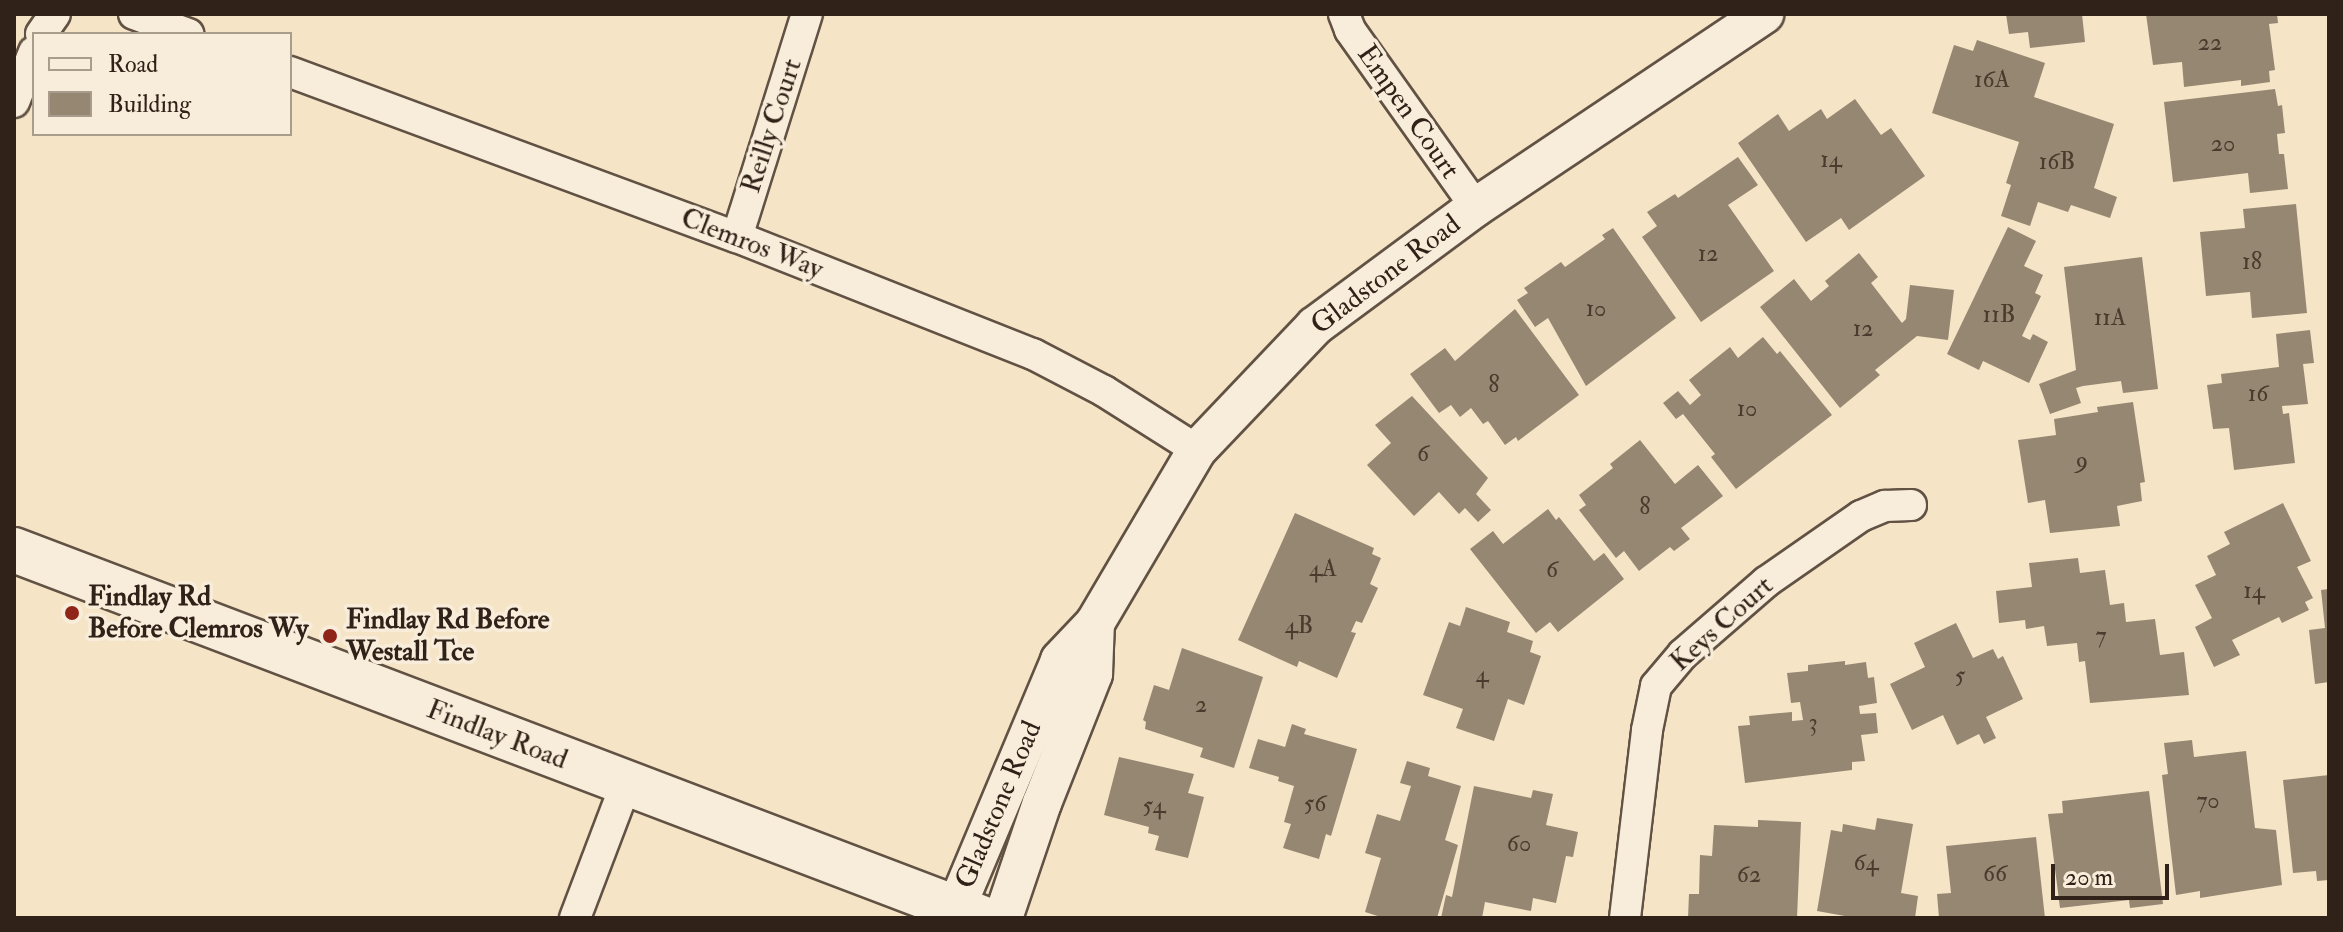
<!DOCTYPE html>
<style>
body{margin:0}
#map{position:relative;width:2343px;height:932px;overflow:hidden;background:#f5e4c6;font-family:"IM FELL Double Pica",serif}
div>[style]{position:absolute}
.building>*{inset:0;background:#968772}
.roads{filter:drop-shadow(2px 0 #615244) drop-shadow(-2px 0 #615244) drop-shadow(0 2px #615244) drop-shadow(0 -2px #615244)}
.minor>*{height:30px;margin:-15px;padding:0 15px;transform-origin:15px;border-radius:15px;background:#f8edda}
.tertiary>*{height:38px;margin:-19px;padding:0 19px;transform-origin:19px;border-radius:19px;background:#f8edda}
.secondary>*{height:44px;margin:-22px;padding:0 22px;transform-origin:22px;border-radius:22px;background:#f8edda}
.dots>*{width:22px;height:22px;translate:-50% -50%;box-sizing:border-box;border:4px solid #f8edda;border-radius:50%}
span{translate:-50% -50%;white-space:nowrap;text-align:center;line-height:1.15;-webkit-text-stroke:7px #f8edda;paint-order:stroke}
.number-label{font-size:24px;color:#4a3b2e}
.number-label span{-webkit-text-stroke-width:0}
.street-label{font-size:28px;color:#302218}
.poi-label{font-size:28px;color:#302218;font-weight:700}
.left{translate:0 -50%;text-align:left}
.frame{position:absolute;inset:0;border:16px solid #302218;pointer-events:none}
.legend{position:absolute;left:32px;top:32px;width:260px;height:104px;box-sizing:border-box;background:#f8edda;border:2px solid #a89c8c;margin:0;padding:10px 14px;list-style:none;font-size:24px;color:#302218}
.legend li{display:flex;align-items:center;gap:16px;height:40px}
.legend b{width:40px;border:2px solid #a89c8c}
.scale{position:absolute;left:2051px;top:864px;width:118px;height:36px;box-sizing:border-box;border:4px solid #302218;border-top:0;padding-left:10px;font-size:24px;line-height:28px;white-space:nowrap;color:#302218;-webkit-text-stroke:6px #f8edda;paint-order:stroke}
</style>
<div id="map">
<div class="building">
<div style="clip-path:polygon(2006px 14px,2082px 14px,2085px 42px,2030px 48px,2028px 32px,2009px 34px)"></div>
<div style="clip-path:polygon(2146px 14px,2277px 14px,2278px 23px,2269px 24px,2275px 70px,2269px 71px,2270px 82px,2241px 86px,2241px 80px,2184px 87px,2182px 62px,2153px 65px)"></div>
<div style="clip-path:polygon(1977px 40px,2045px 63px,2034px 97px,2114px 124px,2094px 188px,2117px 197px,2110px 218px,2071px 205px,2068px 212px,2038px 202px,2030px 226px,2001px 216px,2011px 185px,2006px 183px,2019px 142px,1932px 113px,1954px 45px,1973px 51px)"></div>
<div style="clip-path:polygon(2275px 89px,2278px 106px,2282px 105px,2285px 133px,2277px 134px,2279px 154px,2284px 154px,2288px 189px,2250px 193px,2248px 173px,2173px 182px,2164px 102px)"></div>
<div style="clip-path:polygon(1855px 99px,1881px 135px,1891px 128px,1925px 176px,1849px 230px,1841px 218px,1806px 242px,1738px 143px,1778px 114px,1789px 131px,1821px 109px,1827px 119px)"></div>
<div style="clip-path:polygon(1738px 157px,1758px 185px,1728px 205px,1774px 271px,1701px 322px,1642px 237px,1657px 226px,1647px 212px,1675px 194px,1678px 198px)"></div>
<div style="clip-path:polygon(2296px 204px,2307px 313px,2252px 318px,2250px 292px,2206px 296px,2200px 232px,2245px 228px,2243px 209px)"></div>
<div style="clip-path:polygon(2008px 227px,2036px 241px,2024px 266px,2043px 275px,2035px 293px,2041px 296px,2022px 336px,2030px 340px,2033px 334px,2048px 342px,2029px 383px,1983px 361px,1979px 370px,1947px 354px)"></div>
<div style="clip-path:polygon(1613px 228px,1676px 318px,1586px 386px,1548px 318px,1535px 327px,1517px 300px,1528px 293px,1524px 288px,1561px 262px,1565px 267px,1605px 239px,1602px 235px)"></div>
<div style="clip-path:polygon(1859px 253px,1878px 277px,1871px 283px,1902px 323px,1906px 319px,1910px 285px,1954px 290px,1948px 340px,1917px 336px,1875px 370px,1880px 375px,1840px 408px,1760px 307px,1794px 279px,1811px 301px,1829px 286px,1825px 281px)"></div>
<div style="clip-path:polygon(2142px 257px,2158px 389px,2123px 393px,2121px 381px,2083px 386px,2076px 388px,2081px 403px,2050px 414px,2039px 384px,2076px 370px,2064px 267px)"></div>
<div style="clip-path:polygon(1515px 309px,1579px 395px,1518px 441px,1516px 437px,1505px 445px,1488px 421px,1483px 424px,1471px 408px,1460px 417px,1451px 405px,1439px 413px,1410px 374px,1445px 348px,1455px 361px)"></div>
<div style="clip-path:polygon(2310px 330px,2314px 363px,2303px 364px,2308px 404px,2282px 406px,2283px 414px,2289px 413px,2295px 463px,2234px 470px,2229px 428px,2213px 429px,2207px 385px,2222px 383px,2221px 374px,2279px 367px,2276px 334px)"></div>
<div style="clip-path:polygon(1763px 337px,1777px 354px,1780px 351px,1832px 415px,1736px 489px,1711px 457px,1715px 454px,1683px 414px,1676px 419px,1663px 403px,1678px 391px,1690px 405px,1701px 395px,1689px 380px,1730px 347px,1738px 358px)"></div>
<div style="clip-path:polygon(1412px 396px,1488px 478px,1476px 494px,1491px 510px,1478px 522px,1465px 508px,1459px 514px,1439px 492px,1414px 516px,1367px 465px,1391px 443px,1375px 425px)"></div>
<div style="clip-path:polygon(2133px 402px,2145px 482px,2140px 483px,2142px 501px,2117px 506px,2120px 526px,2050px 533px,2045px 500px,2028px 503px,2018px 440px,2056px 435px,2054px 419px,2098px 412px,2097px 407px)"></div>
<div style="clip-path:polygon(1640px 440px,1675px 484px,1698px 465px,1723px 496px,1681px 528px,1690px 539px,1674px 551px,1670px 547px,1639px 571px,1624px 551px,1616px 558px,1579px 510px,1586px 505px,1579px 495px,1613px 468px,1610px 464px)"></div>
<div style="clip-path:polygon(2283px 503px,2311px 561px,2297px 567px,2313px 598px,2305px 602px,2309px 610px,2282px 623px,2279px 617px,2232px 640px,2240px 655px,2214px 667px,2195px 627px,2212px 618px,2195px 585px,2216px 575px,2207px 556px,2230px 544px,2224px 532px)"></div>
<div style="clip-path:polygon(1548px 509px,1556px 520px,1559px 517px,1594px 561px,1604px 553px,1624px 579px,1558px 632px,1550px 622px,1536px 633px,1470px 549px,1493px 531px,1503px 544px)"></div>
<div style="clip-path:polygon(1295px 513px,1374px 548px,1372px 554px,1381px 558px,1370px 584px,1378px 588px,1362px 623px,1356px 621px,1351px 632px,1356px 633px,1337px 678px,1299px 661px,1297px 667px,1238px 640px)"></div>
<div style="clip-path:polygon(2078px 558px,2080px 573px,2105px 570px,2110px 605px,2124px 603px,2126px 622px,2155px 619px,2160px 655px,2184px 652px,2189px 695px,2090px 703px,2085px 661px,2079px 662px,2077px 643px,2047px 646px,2044px 626px,2026px 629px,2025px 620px,1999px 623px,1996px 591px,2032px 587px,2029px 563px)"></div>
<div style="clip-path:polygon(2329px 589px,2329px 682px,2315px 684px,2309px 630px,2325px 628px,2321px 590px)"></div>
<div style="clip-path:polygon(1466px 607px,1510px 622px,1507px 632px,1533px 641px,1530px 652px,1541px 656px,1524px 705px,1508px 699px,1494px 741px,1456px 728px,1463px 709px,1423px 695px,1449px 622px,1460px 626px)"></div>
<div style="clip-path:polygon(1956px 623px,1973px 658px,1993px 649px,1998px 659px,2003px 656px,2023px 699px,1986px 717px,1996px 738px,1984px 744px,1979px 734px,1957px 745px,1943px 715px,1912px 730px,1890px 684px,1925px 667px,1914px 643px)"></div>
<div style="clip-path:polygon(1182px 648px,1263px 677px,1234px 768px,1200px 757px,1203px 748px,1145px 729px,1146px 722px,1143px 720px,1154px 685px,1169px 690px)"></div>
<div style="clip-path:polygon(1845px 661px,1845px 665px,1866px 662px,1868px 678px,1874px 677px,1877px 703px,1859px 706px,1860px 714px,1876px 713px,1878px 733px,1861px 735px,1865px 761px,1852px 762px,1852px 770px,1745px 783px,1738px 726px,1750px 725px,1749px 716px,1792px 712px,1792px 721px,1803px 720px,1800px 702px,1791px 703px,1787px 673px,1808px 671px,1808px 665px)"></div>
<div style="clip-path:polygon(1292px 724px,1306px 729px,1304px 734px,1357px 749px,1331px 836px,1326px 834px,1319px 859px,1283px 848px,1291px 824px,1284px 822px,1294px 786px,1278px 781px,1279px 777px,1249px 768px,1258px 739px,1285px 747px)"></div>
<div style="clip-path:polygon(2192px 740px,2194px 757px,2246px 751px,2255px 828px,2276px 830px,2282px 885px,2200px 898px,2200px 891px,2176px 895px,2162px 775px,2168px 774px,2164px 743px)"></div>
<div style="clip-path:polygon(1119px 757px,1194px 774px,1188px 793px,1204px 797px,1188px 858px,1155px 850px,1159px 836px,1148px 833px,1149px 827px,1104px 815px)"></div>
<div style="clip-path:polygon(1407px 761px,1430px 768px,1428px 776px,1461px 786px,1445px 840px,1458px 845px,1437px 918px,1384px 918px,1365px 912px,1381px 858px,1365px 853px,1377px 814px,1400px 821px,1411px 786px,1400px 783px)"></div>
<div style="clip-path:polygon(2329px 775px,2329px 880px,2317px 881px,2316px 871px,2293px 873px,2283px 780px)"></div>
<div style="clip-path:polygon(1474px 786px,1531px 798px,1533px 790px,1553px 794px,1546px 825px,1578px 832px,1573px 857px,1566px 856px,1556px 903px,1533px 898px,1531px 911px,1485px 902px,1482px 918px,1441px 918px,1446px 895px,1452px 897px)"></div>
<div style="clip-path:polygon(2149px 791px,2163px 904px,2130px 908px,2129px 900px,2060px 908px,2048px 814px,2063px 813px,2062px 801px)"></div>
<div style="clip-path:polygon(1877px 818px,1913px 824px,1901px 893px,1918px 896px,1915px 918px,1856px 918px,1817px 911px,1831px 830px,1842px 832px,1843px 824px,1875px 830px)"></div>
<div style="clip-path:polygon(1758px 820px,1801px 822px,1797px 918px,1688px 918px,1689px 894px,1699px 894px,1700px 855px,1712px 856px,1714px 825px,1758px 827px)"></div>
<div style="clip-path:polygon(2036px 837px,2045px 918px,1939px 918px,1937px 894px,1951px 893px,1946px 846px)"></div>
</div>
<div class="roads">
<div class="minor">
<div style="left:134px;top:14px;width:58px;rotate:20.3deg"></div>
<div style="left:1344px;top:14px;width:17px;rotate:69deg"></div>
<div style="left:1350px;top:30px;width:217px;rotate:54.6deg"></div>
<div style="left:41px;top:34px;width:24px;rotate:-55deg"></div>
<div style="left:290px;top:72px;width:476px;rotate:20.3deg"></div>
<div style="left:737px;top:237px;width:318px;rotate:21.6deg"></div>
<div style="left:1033px;top:354px;width:80px;rotate:27.5deg"></div>
<div style="left:1104px;top:391px;width:110px;rotate:32.4deg"></div>
<div style="left:14px;top:102px;width:54px;rotate:-68.2deg"></div>
<div style="left:737px;top:237px;width:234px;rotate:-72.6deg"></div>
<div style="left:575px;top:918px;width:143px;rotate:-69.2deg"></div>
<div style="left:1625px;top:918px;width:189px;rotate:-83.3deg"></div>
<div style="left:1647px;top:730px;width:45px;rotate:-78.4deg"></div>
<div style="left:1656px;top:686px;width:42px;rotate:-49.8deg"></div>
<div style="left:1683px;top:654px;width:110px;rotate:-40.9deg"></div>
<div style="left:1766px;top:582px;width:116px;rotate:-34.8deg"></div>
<div style="left:1861px;top:516px;width:26px;rotate:-23deg"></div>
<div style="left:1885px;top:506px;width:26px;rotate:-2deg"></div>
</div>
<div class="tertiary">
<div style="left:956px;top:908px;width:269px;rotate:-67.2deg"></div>
<div style="left:1060px;top:660px;width:51px;rotate:-46.6deg"></div>
<div style="left:1095px;top:623px;width:201px;rotate:-59.5deg"></div>
<div style="left:1197px;top:450px;width:171px;rotate:-46.4deg"></div>
<div style="left:1315px;top:326px;width:200px;rotate:-36.5deg"></div>
<div style="left:1476px;top:207px;width:347px;rotate:-33.8deg"></div>
<div style="left:1003px;top:918px;width:121px;rotate:-71.3deg"></div>
<div style="left:1042px;top:803px;width:139px;rotate:-68.4deg"></div>
<div style="left:1093px;top:674px;width:51px;rotate:-87.8deg"></div>
</div>
<div class="secondary">
<div style="left:14px;top:550px;width:1036px;rotate:20.82deg"></div>
</div>
</div>
<div class="dots">
<div style="left:72px;top:613px;background:#8f2418"></div>
<div style="left:330px;top:636px;background:#8f2418"></div>
</div>
<div class="number-label">
<span style="left:2210px;top:43px">22</span>
<span style="left:1992px;top:80px">16A</span>
<span style="left:2223px;top:144px">20</span>
<span style="left:1831px;top:160px">14</span>
<span style="left:2057px;top:162px">16B</span>
<span style="left:1708px;top:254px">12</span>
<span style="left:2252px;top:262px">18</span>
<span style="left:1596px;top:309px">10</span>
<span style="left:1999px;top:315px">11B</span>
<span style="left:2110px;top:318px">11A</span>
<span style="left:1863px;top:329px">12</span>
<span style="left:1494px;top:385px">8</span>
<span style="left:2258px;top:394px">16</span>
<span style="left:1747px;top:409px">10</span>
<span style="left:1423px;top:454px">6</span>
<span style="left:2082px;top:461px">9</span>
<span style="left:1645px;top:507px">8</span>
<span style="left:1323px;top:569px">4A</span>
<span style="left:1552px;top:570px">6</span>
<span style="left:2254px;top:591px">14</span>
<span style="left:1299px;top:626px">4B</span>
<span style="left:2101px;top:636px">7</span>
<span style="left:1482px;top:675px">4</span>
<span style="left:1960px;top:676px">5</span>
<span style="left:1201px;top:705px">2</span>
<span style="left:1813px;top:723px">3</span>
<span style="left:2208px;top:801px">70</span>
<span style="left:1315px;top:804px">56</span>
<span style="left:1154px;top:806px">54</span>
<span style="left:1519px;top:844px">60</span>
<span style="left:1866px;top:863px">64</span>
<span style="left:1995px;top:874px">66</span>
<span style="left:1749px;top:875px">62</span>
</div>
<div class="street-label">
<span style="left:1408px;top:112px;rotate:55deg">Empen Court</span>
<span style="left:772px;top:126px;rotate:-72deg">Reilly Court</span>
<span style="left:752px;top:244px;rotate:21deg">Clemros Way</span>
<span style="left:1386px;top:275px;rotate:-37deg">Gladstone Road</span>
<span style="left:1722px;top:624px;rotate:-42deg">Keys Court</span>
<span style="left:497px;top:735px;rotate:21deg">Findlay Road</span>
<span style="left:999px;top:805px;rotate:-67deg">Gladstone Road</span>
</div>
<div class="poi-label">
<span class="left" style="left:88px;top:613px">Findlay Rd<br>Before Clemros Wy</span>
<span class="left" style="left:346px;top:636px">Findlay Rd Before<br>Westall Tce</span>
</div>
<div class="frame"></div>
<ul class="legend">
<li><b style="height:10px;background:#f8edda"></b>Road</li>
<li><b style="height:22px;background:#968772"></b>Building</li>
</ul>
<div class="scale">20 m</div>
</div>
